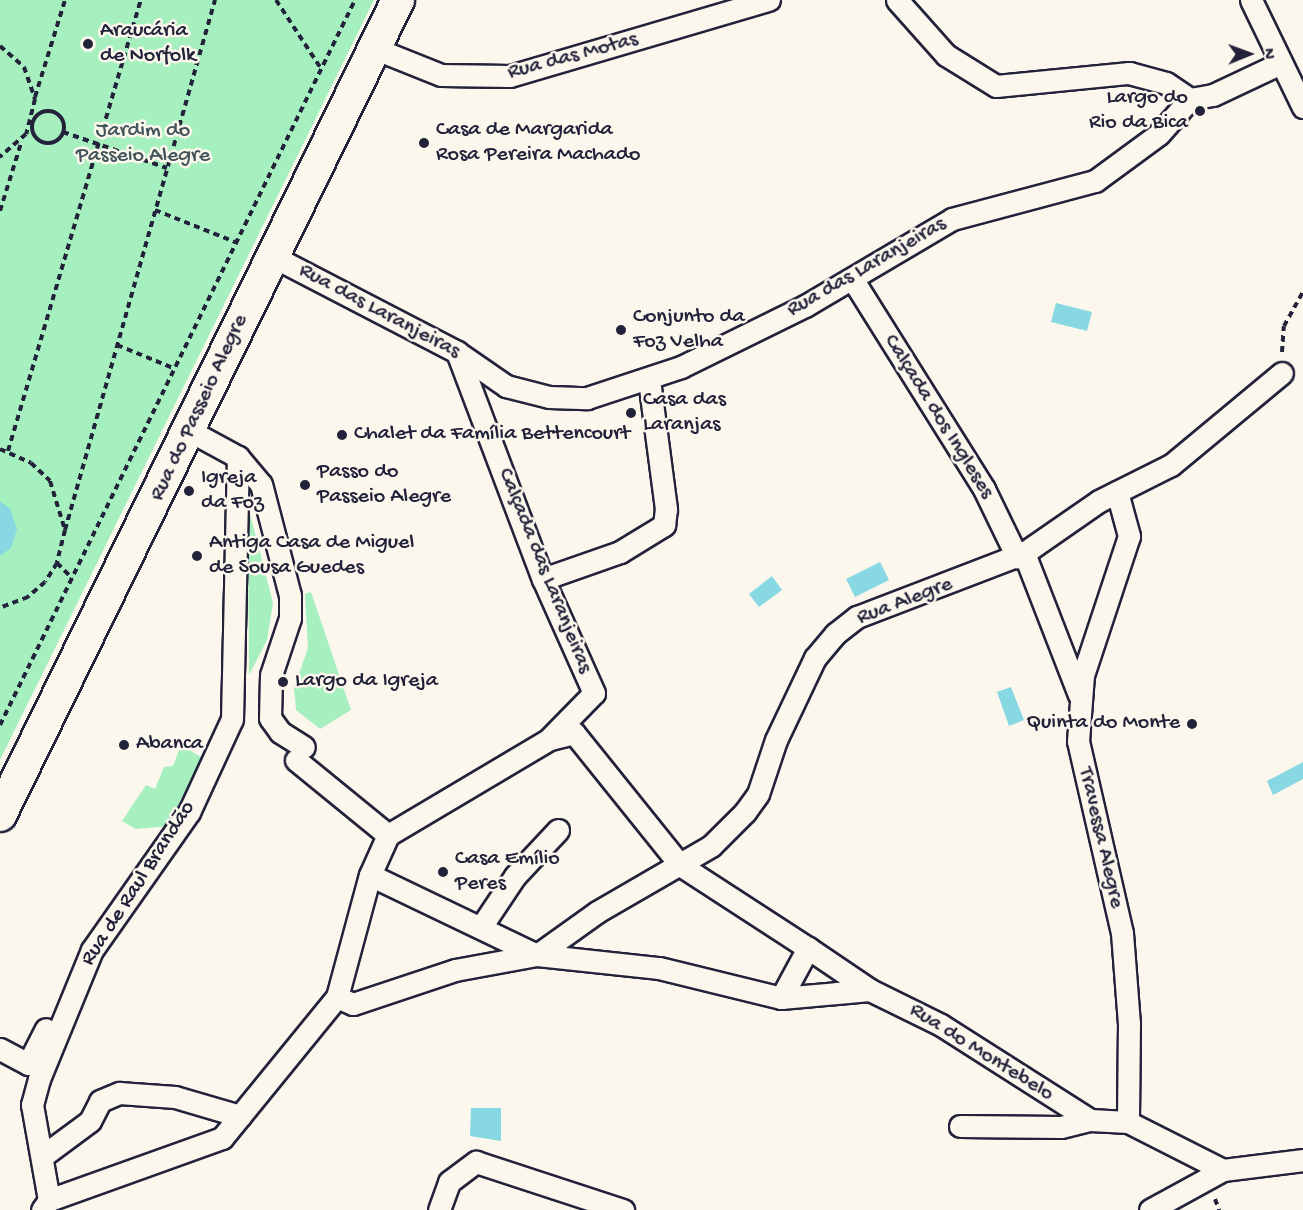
<!DOCTYPE html>
<meta charset="utf-8">
<style>
body{margin:0}
#map{position:relative;width:1303px;height:1210px;overflow:hidden;background:#fbf7ec;font-family:"Gochi Hand",sans-serif}
div>[style]{position:absolute}
.green>*{inset:0;background:#a6efbe}
.water>*{inset:0;background:#87d8e2}
.path>*{height:4px;margin-top:-2px;transform-origin:0;background:repeating-linear-gradient(90deg,#22223b 0 6px,transparent 0 10.5px)}
.path>.ring{margin:-2px;padding:0;box-sizing:content-box;background:none;border:4px solid #22223b;border-radius:50%}
.roads{filter:drop-shadow(2px 0 #22223b) drop-shadow(-2px 0 #22223b) drop-shadow(0 2px #22223b) drop-shadow(0 -2px #22223b)}
.street>*{height:21px;margin:-10.5px;padding:0 10.5px;transform-origin:10.5px;border-radius:10.5px;background:#fbf7ec}
.primary>*{height:32px;margin:-16px;padding:0 16px;transform-origin:16px;border-radius:16px;background:#fbf7ec}
.dots>*{width:16px;height:16px;translate:-50% -50%;box-sizing:border-box;border:3px solid #fbf7ec;border-radius:50%}
span{translate:-50% -50%;white-space:nowrap;text-align:center;line-height:1.15;-webkit-text-stroke:5px #fbf7ec;paint-order:stroke}
.poi-label{font-size:22px;color:#22223b}
.left{translate:0 -50%;text-align:left}
.right{translate:-100% -50%;text-align:right}
.street-label{font-size:22px;color:#22223b}
.park-label{font-size:22px;color:#43555c}
.north{position:absolute;left:1219px;top:24px;width:60px;height:60px;-webkit-text-stroke:4px #fbf7ec;paint-order:stroke;rotate:89deg;font-size:16px;font-weight:700;line-height:24px;text-align:center;color:#22223b}
.north::after{content:'';display:block;margin:auto;width:21px;height:27px;background:#22223b;clip-path:polygon(50% 0,100% 100%,50% 72%,0 100%)}
</style>
<div id="map">
<div class="green">
<div style="clip-path:polygon(0 0,374px 0,0 760px)"></div>
<div style="clip-path:polygon(248px 506px,273px 603px,267px 640px,249px 675px)"></div>
<div style="clip-path:polygon(311px 592px,351px 710px,320px 729px,296px 710px,294px 688px,308px 648px,305px 594px)"></div>
<div style="clip-path:polygon(181px 745px,201px 757px,169px 826px,136px 829px,122px 821px,146px 785px,155px 789px,164px 767px,173px 766px)"></div>
</div>
<div class="water">
<div style="clip-path:polygon(1056px 303px,1092px 312px,1087px 331px,1051px 322px)"></div>
<div style="clip-path:polygon(0 501px,10px 509px,17px 529px,11px 548px,0 556px)"></div>
<div style="clip-path:polygon(880px 562px,889px 580px,855px 597px,846px 579px)"></div>
<div style="clip-path:polygon(772px 576px,782px 590px,759px 607px,749px 594px)"></div>
<div style="clip-path:polygon(1011px 687px,1024px 720px,1009px 726px,997px 692px)"></div>
<div style="clip-path:polygon(1303px 762px,1303px 779px,1273px 795px,1267px 781px)"></div>
<div style="clip-path:polygon(471px 1108px,501px 1108px,501px 1141px,470px 1136px)"></div>
</div>
<div class="path">
<div style="left:276px;top:0;width:80px;rotate:56.7deg"></div>
<div style="left:0;top:46px;width:32px;rotate:41deg"></div>
<div style="left:24px;top:67px;width:34px;rotate:71deg"></div>
<div style="left:35px;top:99px;width:36px;rotate:104deg"></div>
<div style="left:26px;top:134px;width:35px;rotate:139deg"></div>
<div style="left:35px;top:97px;width:102px;rotate:-72.8deg"></div>
<div class="ring" style="left:32px;top:111px;width:28px;height:28px"></div>
<div style="left:63px;top:132px;width:110px;rotate:19.1deg"></div>
<div style="left:155px;top:210px;width:86px;rotate:21.8deg"></div>
<div style="left:0;top:211px;width:71px;rotate:-72.8deg"></div>
<div style="left:117px;top:345px;width:61px;rotate:22.3deg"></div>
<div style="left:1282px;top:352px;width:26px;rotate:-86deg"></div>
<div style="left:1284px;top:326px;width:39px;rotate:-61deg"></div>
<div style="left:0;top:449px;width:34px;rotate:24deg"></div>
<div style="left:31px;top:463px;width:26px;rotate:43deg"></div>
<div style="left:50px;top:481px;width:51px;rotate:73deg"></div>
<div style="left:65px;top:530px;width:34px;rotate:104deg"></div>
<div style="left:57px;top:563px;width:22px;rotate:122deg"></div>
<div style="left:45px;top:582px;width:23px;rotate:139deg"></div>
<div style="left:28px;top:597px;width:30px;rotate:159deg"></div>
<div style="left:8px;top:451px;width:470px;rotate:-73.6deg"></div>
<div style="left:65px;top:530px;width:551px;rotate:-74.2deg"></div>
<div style="left:57px;top:563px;width:21px;rotate:45deg"></div>
<div style="left:0;top:725px;width:807px;rotate:-63.91deg"></div>
<div style="left:1215px;top:1199px;width:12px;rotate:70deg"></div>
</div>
<div class="roads">
<div class="street">
<div style="left:897px;top:0;width:74px;rotate:48.3deg"></div>
<div style="left:946px;top:55px;width:59px;rotate:31.8deg"></div>
<div style="left:996px;top:86px;width:134px;rotate:-5.6deg"></div>
<div style="left:1129px;top:73px;width:38px;rotate:15deg"></div>
<div style="left:1166px;top:83px;width:29px;rotate:34deg"></div>
<div style="left:1251px;top:0;width:119px;rotate:64.1deg"></div>
<div style="left:376px;top:49px;width:70px;rotate:21.8deg"></div>
<div style="left:441px;top:75px;width:69px;rotate:0.8deg"></div>
<div style="left:510px;top:76px;width:270px;rotate:-16.4deg"></div>
<div style="left:1190px;top:99px;width:23px;rotate:-10deg"></div>
<div style="left:1213px;top:95px;width:75px;rotate:-25.2deg"></div>
<div style="left:272px;top:256px;width:208px;rotate:27.4deg"></div>
<div style="left:457px;top:352px;width:60px;rotate:34.8deg"></div>
<div style="left:506px;top:386px;width:44px;rotate:14.3deg"></div>
<div style="left:549px;top:397px;width:38px;rotate:2deg"></div>
<div style="left:587px;top:398px;width:99px;rotate:-18.3deg"></div>
<div style="left:681px;top:367px;width:138px;rotate:-26.2deg"></div>
<div style="left:805px;top:306px;width:171px;rotate:-30.6deg"></div>
<div style="left:952px;top:219px;width:148px;rotate:-14.9deg"></div>
<div style="left:1095px;top:181px;width:79px;rotate:-36.3deg"></div>
<div style="left:1159px;top:134px;width:47px;rotate:-48.5deg"></div>
<div style="left:853px;top:280px;width:247px;rotate:57.9deg"></div>
<div style="left:984px;top:489px;width:76px;rotate:64.1deg"></div>
<div style="left:457px;top:352px;width:243px;rotate:69.3deg"></div>
<div style="left:543px;top:579px;width:125px;rotate:65.9deg"></div>
<div style="left:594px;top:693px;width:63px;rotate:134.4deg"></div>
<div style="left:190px;top:431px;width:55px;rotate:28.4deg"></div>
<div style="left:238px;top:457px;width:35px;rotate:50deg"></div>
<div style="left:261px;top:484px;width:115px;rotate:75.4deg"></div>
<div style="left:290px;top:595px;width:23px;rotate:90deg"></div>
<div style="left:290px;top:618px;width:60px;rotate:108.4deg"></div>
<div style="left:271px;top:675px;width:43px;rotate:91.3deg"></div>
<div style="left:270px;top:718px;width:17px;rotate:54deg"></div>
<div style="left:280px;top:732px;width:28px;rotate:32deg"></div>
<div style="left:1117px;top:492px;width:46px;rotate:74.7deg"></div>
<div style="left:1129px;top:536px;width:146px;rotate:108.3deg"></div>
<div style="left:1083px;top:675px;width:66px;rotate:94.3deg"></div>
<div style="left:1078px;top:741px;width:197px;rotate:77.1deg"></div>
<div style="left:1122px;top:933px;width:90px;rotate:85.6deg"></div>
<div style="left:1129px;top:1023px;width:99px;rotate:90.6deg"></div>
<div style="left:1024px;top:553px;width:152px;rotate:68.8deg"></div>
<div style="left:543px;top:579px;width:82px;rotate:-19.3deg"></div>
<div style="left:620px;top:552px;width:52px;rotate:-31.5deg"></div>
<div style="left:664px;top:525px;width:16px;rotate:-83deg"></div>
<div style="left:666px;top:509px;width:130px;rotate:-97.5deg"></div>
<div style="left:296px;top:760px;width:119px;rotate:39.2deg"></div>
<div style="left:370px;top:875px;width:185px;rotate:25.6deg"></div>
<div style="left:481px;top:927px;width:61px;rotate:-56.3deg"></div>
<div style="left:515px;top:876px;width:63px;rotate:-46.9deg"></div>
<div style="left:537px;top:955px;width:74px;rotate:-35.6deg"></div>
<div style="left:597px;top:912px;width:132px;rotate:-30.1deg"></div>
<div style="left:711px;top:846px;width:48px;rotate:-45deg"></div>
<div style="left:745px;top:812px;width:22px;rotate:-54deg"></div>
<div style="left:758px;top:794px;width:57px;rotate:-71.6deg"></div>
<div style="left:776px;top:740px;width:91px;rotate:-64.6deg"></div>
<div style="left:815px;top:658px;width:31px;rotate:-50deg"></div>
<div style="left:835px;top:634px;width:28px;rotate:-38deg"></div>
<div style="left:857px;top:617px;width:179px;rotate:-21deg"></div>
<div style="left:1024px;top:553px;width:91px;rotate:-34.7deg"></div>
<div style="left:1099px;top:501px;width:80px;rotate:-26.6deg"></div>
<div style="left:1171px;top:465px;width:144px;rotate:-39.7deg"></div>
<div style="left:337px;top:997px;width:17px;rotate:24deg"></div>
<div style="left:353px;top:1004px;width:108px;rotate:-18.4deg"></div>
<div style="left:455px;top:970px;width:83px;rotate:-10.4deg"></div>
<div style="left:537px;top:955px;width:123px;rotate:6.1deg"></div>
<div style="left:659px;top:968px;width:126px;rotate:13.8deg"></div>
<div style="left:781px;top:998px;width:89px;rotate:-5.1deg"></div>
<div style="left:870px;top:990px;width:79px;rotate:26.2deg"></div>
<div style="left:941px;top:1025px;width:177px;rotate:32.5deg"></div>
<div style="left:1090px;top:1120px;width:38px;rotate:3deg"></div>
<div style="left:1128px;top:1122px;width:106px;rotate:26.8deg"></div>
<div style="left:1223px;top:1170px;width:81px;rotate:-7.1deg"></div>
<div style="left:781px;top:998px;width:57px;rotate:-61.6deg"></div>
<div style="left:808px;top:948px;width:75px;rotate:34.1deg"></div>
<div style="left:0;top:1049px;width:32px;rotate:28deg"></div>
<div style="left:28px;top:1064px;width:39px;rotate:-63deg"></div>
<div style="left:960px;top:1126px;width:101px;rotate:0.6deg"></div>
<div style="left:1061px;top:1127px;width:30px;rotate:-14deg"></div>
<div style="left:44px;top:1155px;width:57px;rotate:-36.5deg"></div>
<div style="left:90px;top:1121px;width:22px;rotate:-63deg"></div>
<div style="left:100px;top:1101px;width:21px;rotate:-23deg"></div>
<div style="left:119px;top:1093px;width:56px;rotate:4.1deg"></div>
<div style="left:175px;top:1097px;width:68px;rotate:16.3deg"></div>
<div style="left:49px;top:1200px;width:97px;rotate:-100.1deg"></div>
<div style="left:32px;top:1105px;width:27px;rotate:-75deg"></div>
<div style="left:39px;top:1079px;width:139px;rotate:-67.7deg"></div>
<div style="left:92px;top:950px;width:169px;rotate:-54.9deg"></div>
<div style="left:189px;top:812px;width:102px;rotate:-65.2deg"></div>
<div style="left:232px;top:719px;width:262px;rotate:-88.7deg"></div>
<div style="left:42px;top:1210px;width:12px;rotate:-55deg"></div>
<div style="left:49px;top:1200px;width:184px;rotate:-19.7deg"></div>
<div style="left:222px;top:1138px;width:182px;rotate:-50.8deg"></div>
<div style="left:337px;top:997px;width:126px;rotate:-74.9deg"></div>
<div style="left:370px;top:875px;width:44px;rotate:-65.8deg"></div>
<div style="left:388px;top:835px;width:188px;rotate:-30.7deg"></div>
<div style="left:550px;top:739px;width:25px;rotate:-14deg"></div>
<div style="left:574px;top:733px;width:169px;rotate:51.2deg"></div>
<div style="left:680px;top:865px;width:153px;rotate:33deg"></div>
<div style="left:439px;top:1210px;width:30px;rotate:-70deg"></div>
<div style="left:449px;top:1182px;width:34px;rotate:-37deg"></div>
<div style="left:476px;top:1162px;width:155px;rotate:18.1deg"></div>
<div style="left:1150px;top:1210px;width:83px;rotate:-28.7deg"></div>
</div>
<div class="primary">
<div style="left:0;top:815px;width:907px;rotate:-63.97deg"></div>
</div>
</div>
<div class="dots">
<div style="left:88px;top:44px;background:#22223b"></div>
<div style="left:1200px;top:111px;background:#22223b"></div>
<div style="left:424px;top:143px;background:#22223b"></div>
<div style="left:621px;top:330px;background:#22223b"></div>
<div style="left:631px;top:413px;background:#22223b"></div>
<div style="left:342px;top:435px;background:#22223b"></div>
<div style="left:305px;top:485px;background:#22223b"></div>
<div style="left:189px;top:491px;background:#22223b"></div>
<div style="left:197px;top:556px;background:#22223b"></div>
<div style="left:283px;top:682px;background:#22223b"></div>
<div style="left:1192px;top:724px;background:#22223b"></div>
<div style="left:124px;top:745px;background:#22223b"></div>
<div style="left:443px;top:872px;background:#22223b"></div>
</div>
<div class="poi-label">
<span class="left" style="left:100px;top:44px">Araucária<br>de Norfolk</span>
<span class="right" style="left:1188px;top:111px">Largo do<br>Rio da Bica</span>
<span class="left" style="left:436px;top:143px">Casa de Margarida<br>Rosa Pereira Machado</span>
<span class="left" style="left:633px;top:330px">Conjunto da<br>Foz Velha</span>
<span class="left" style="left:643px;top:413px">Casa das<br>Laranjas</span>
<span class="left" style="left:354px;top:435px">Chalet da Família Bettencourt</span>
<span class="left" style="left:317px;top:485px">Passo do<br>Passeio Alegre</span>
<span class="left" style="left:201px;top:491px">Igreja<br>da Foz</span>
<span class="left" style="left:209px;top:556px">Antiga Casa de Miguel<br>de Sousa Guedes</span>
<span class="left" style="left:295px;top:682px">Largo da Igreja</span>
<span class="right" style="left:1180px;top:724px">Quinta do Monte</span>
<span class="left" style="left:136px;top:745px">Abanca</span>
<span class="left" style="left:455px;top:872px">Casa Emílio<br>Peres</span>
</div>
<div class="street-label">
<span style="left:573px;top:57px;rotate:-15deg">Rua das Motas</span>
<span style="left:867px;top:268px;rotate:-30deg">Rua das Laranjeiras</span>
<span style="left:379px;top:312px;rotate:28deg">Rua das Laranjeiras</span>
<span style="left:200px;top:408px;rotate:-65deg">Rua do Passeio Alegre</span>
<span style="left:938px;top:417px;rotate:58deg">Calçada dos Ingleses</span>
<span style="left:544px;top:571px;rotate:68deg">Calçada das Laranjeiras</span>
<span style="left:905px;top:602px;rotate:-21deg">Rua Alegre</span>
<span style="left:1100px;top:838px;rotate:77deg">Travessa Alegre</span>
<span style="left:139px;top:884px;rotate:-57deg">Rua de Raul Brandão</span>
<span style="left:981px;top:1053px;rotate:32deg">Rua do Montebelo</span>
</div>
<div class="park-label">
<span style="left:143px;top:144px">Jardim do<br>Passeio Alegre</span>
</div>
<div class="north">N</div>
</div>
